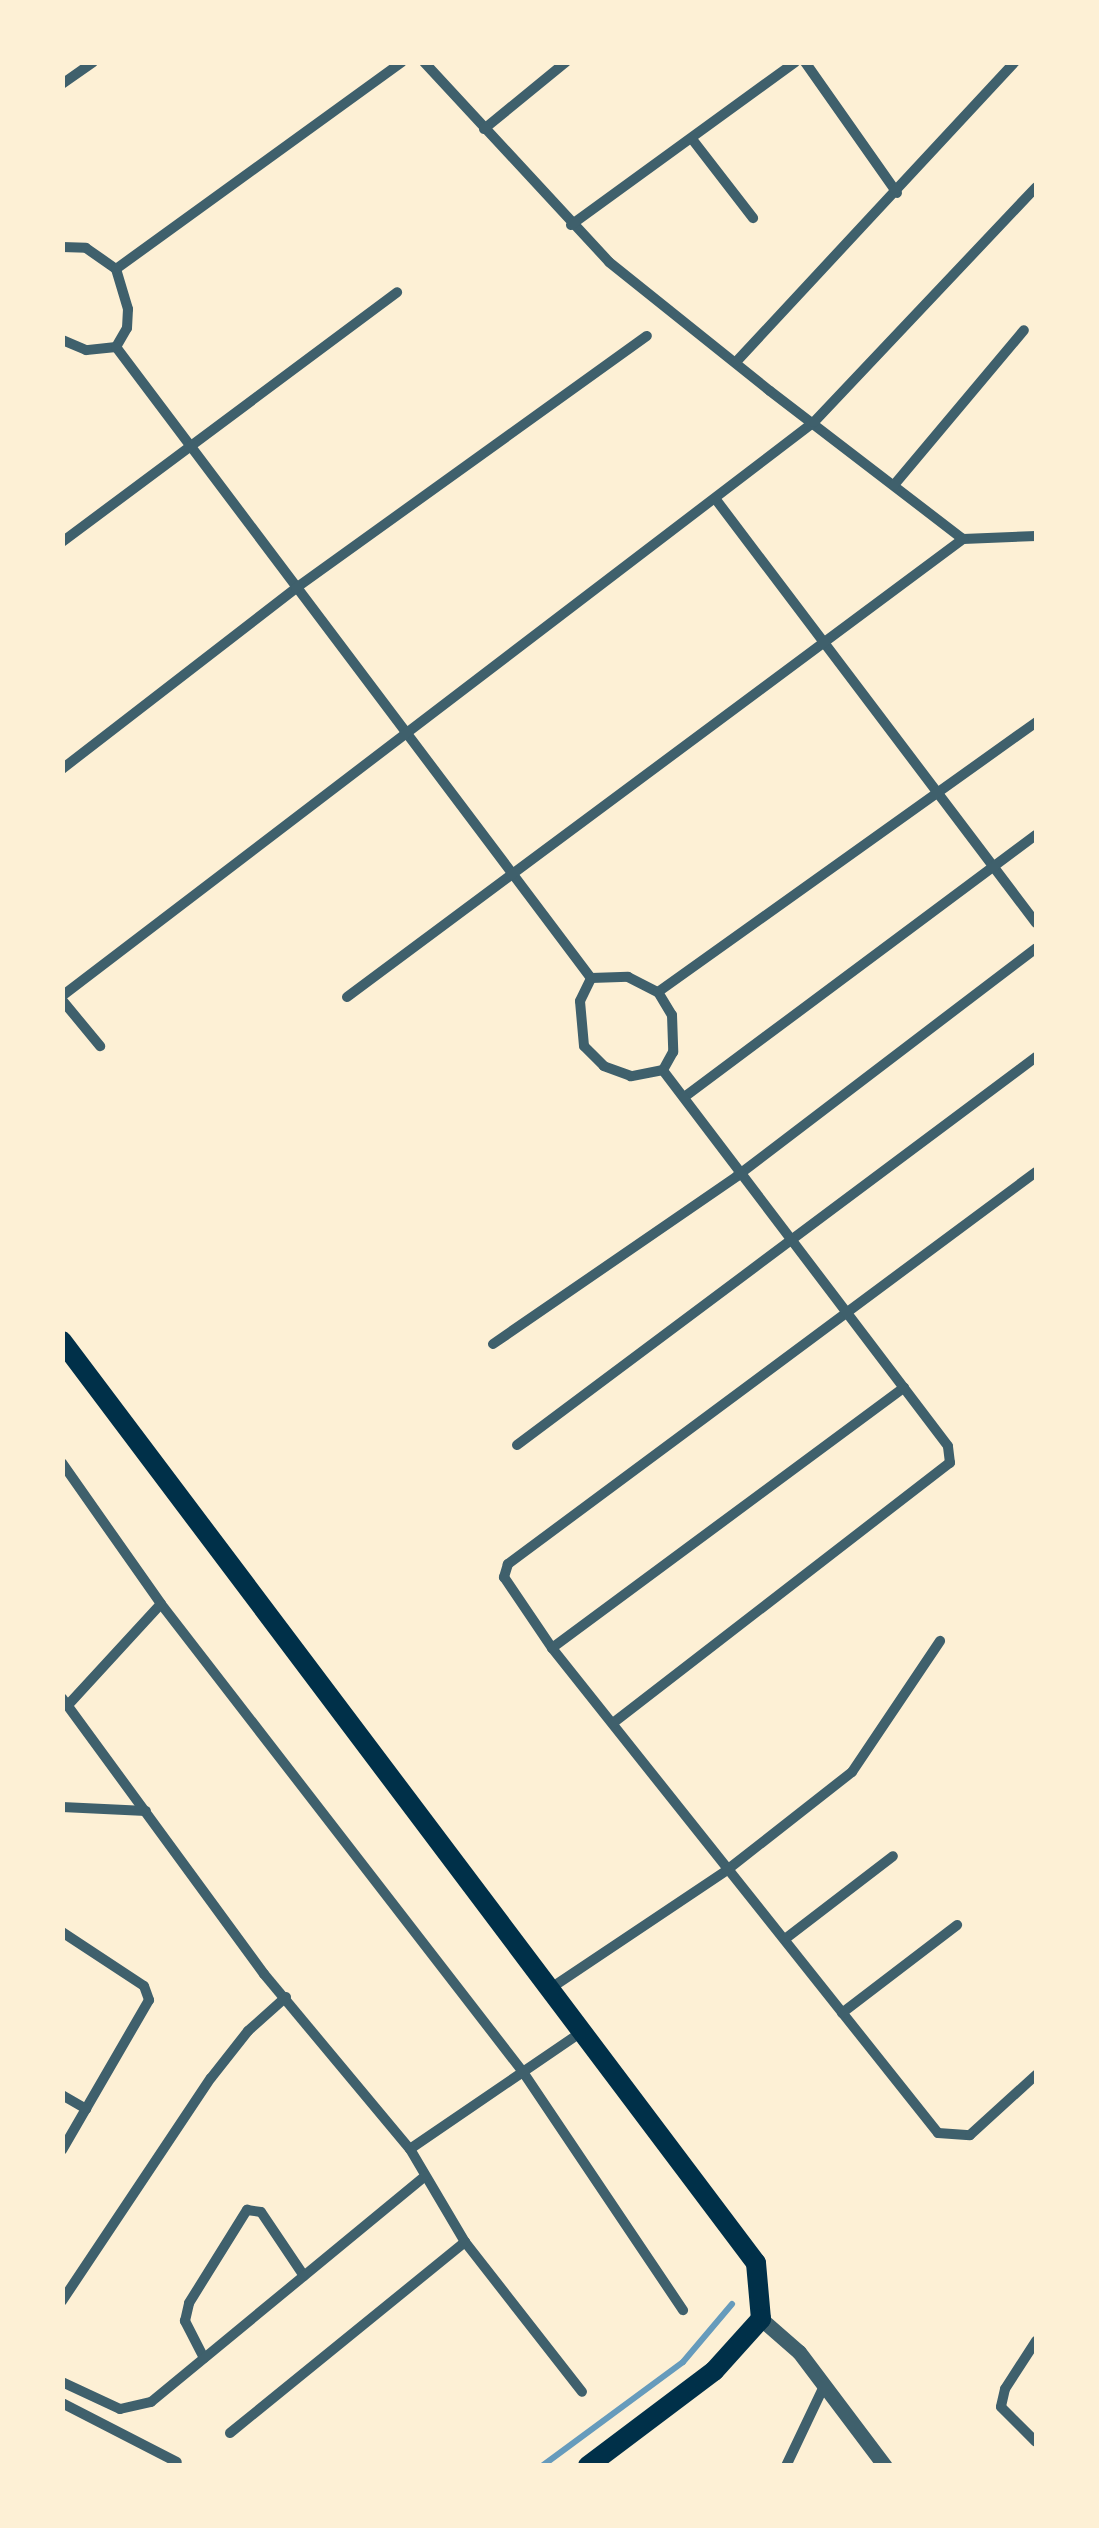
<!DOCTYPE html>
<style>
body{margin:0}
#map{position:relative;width:1099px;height:2528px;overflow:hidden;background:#fdf0d5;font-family:"PT Sans",sans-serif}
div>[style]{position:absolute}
.stream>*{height:6px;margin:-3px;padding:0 3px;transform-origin:3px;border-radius:3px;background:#669bbc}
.minor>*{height:10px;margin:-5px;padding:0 5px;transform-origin:5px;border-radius:5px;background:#3f606c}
.tertiary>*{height:15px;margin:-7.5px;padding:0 7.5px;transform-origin:7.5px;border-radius:7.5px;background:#3f606c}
.trunk>*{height:20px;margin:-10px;padding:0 10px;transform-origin:10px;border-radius:10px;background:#003049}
span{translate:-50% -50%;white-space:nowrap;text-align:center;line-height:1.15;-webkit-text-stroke:10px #fdf0d5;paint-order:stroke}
.frame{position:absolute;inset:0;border:65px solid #fdf0d5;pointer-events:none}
</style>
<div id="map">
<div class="stream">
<div style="left:542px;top:2466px;width:175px;rotate:-36.4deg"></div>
<div style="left:683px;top:2362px;width:76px;rotate:-49.8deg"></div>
</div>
<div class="minor">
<div style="left:424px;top:62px;width:272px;rotate:47.2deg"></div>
<div style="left:609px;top:262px;width:206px;rotate:38.7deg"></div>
<div style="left:770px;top:391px;width:243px;rotate:37.5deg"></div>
<div style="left:963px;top:539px;width:73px;rotate:-2.4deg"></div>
<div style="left:805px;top:62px;width:160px;rotate:54.9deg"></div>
<div style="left:62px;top:84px;width:38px;rotate:-35deg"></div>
<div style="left:484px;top:129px;width:106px;rotate:-39.3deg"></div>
<div style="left:692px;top:139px;width:100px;rotate:52.3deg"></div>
<div style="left:571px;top:225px;width:277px;rotate:-36deg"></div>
<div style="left:62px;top:247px;width:24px;rotate:2deg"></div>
<div style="left:86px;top:248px;width:37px;rotate:35deg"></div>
<div style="left:116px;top:269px;width:42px;rotate:73.3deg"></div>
<div style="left:128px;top:309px;width:19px;rotate:93deg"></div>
<div style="left:127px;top:328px;width:22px;rotate:120deg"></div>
<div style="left:116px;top:347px;width:30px;rotate:174deg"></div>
<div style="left:86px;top:350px;width:26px;rotate:-157deg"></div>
<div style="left:116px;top:269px;width:353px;rotate:-35.9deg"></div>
<div style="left:116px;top:347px;width:790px;rotate:53.03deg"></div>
<div style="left:736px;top:362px;width:410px;rotate:-47.1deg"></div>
<div style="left:894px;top:485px;width:202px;rotate:-50deg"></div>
<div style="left:717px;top:501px;width:529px;rotate:52.91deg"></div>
<div style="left:62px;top:542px;width:418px;rotate:-36.7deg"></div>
<div style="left:62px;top:769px;width:296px;rotate:-37.7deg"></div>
<div style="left:296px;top:588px;width:432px;rotate:-35.7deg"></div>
<div style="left:628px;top:977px;width:34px;rotate:27deg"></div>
<div style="left:658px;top:992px;width:27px;rotate:59deg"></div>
<div style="left:672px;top:1015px;width:37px;rotate:88deg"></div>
<div style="left:673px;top:1052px;width:21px;rotate:119deg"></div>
<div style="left:663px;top:1070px;width:33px;rotate:169deg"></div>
<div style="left:631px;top:1076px;width:29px;rotate:-160deg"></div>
<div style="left:604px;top:1066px;width:28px;rotate:-135deg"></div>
<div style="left:584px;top:1046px;width:45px;rotate:-95.1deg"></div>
<div style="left:580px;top:1001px;width:25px;rotate:-64deg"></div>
<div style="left:591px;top:978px;width:37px;rotate:-2deg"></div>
<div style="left:658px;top:992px;width:465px;rotate:-35.5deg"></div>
<div style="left:62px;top:996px;width:946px;rotate:-37.35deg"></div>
<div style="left:814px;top:422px;width:323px;rotate:-46.6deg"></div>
<div style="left:347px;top:997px;width:768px;rotate:-36.63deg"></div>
<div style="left:62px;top:1000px;width:60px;rotate:50.4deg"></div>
<div style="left:687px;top:1095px;width:435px;rotate:-36.7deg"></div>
<div style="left:1036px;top:1172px;width:658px;rotate:143.41deg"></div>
<div style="left:508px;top:1564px;width:14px;rotate:107deg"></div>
<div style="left:504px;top:1577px;width:86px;rotate:55.9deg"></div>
<div style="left:552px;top:1648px;width:620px;rotate:51.48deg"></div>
<div style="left:938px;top:2133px;width:32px;rotate:4deg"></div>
<div style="left:970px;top:2135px;width:89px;rotate:-42.3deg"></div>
<div style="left:493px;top:1344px;width:296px;rotate:-34.5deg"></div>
<div style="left:737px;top:1176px;width:376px;rotate:-37.3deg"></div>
<div style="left:517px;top:1445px;width:648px;rotate:-36.78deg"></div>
<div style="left:62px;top:1463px;width:172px;rotate:54.9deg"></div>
<div style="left:161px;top:1604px;width:592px;rotate:52.28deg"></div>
<div style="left:523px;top:2072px;width:287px;rotate:56.1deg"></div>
<div style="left:552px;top:1648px;width:438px;rotate:-36.5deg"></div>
<div style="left:62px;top:1698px;width:342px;rotate:53.8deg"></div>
<div style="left:264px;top:1974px;width:228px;rotate:50.2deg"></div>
<div style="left:410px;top:2149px;width:108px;rotate:59.4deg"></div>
<div style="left:465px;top:2242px;width:190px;rotate:52deg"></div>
<div style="left:68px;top:1705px;width:137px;rotate:-47.4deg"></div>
<div style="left:613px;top:1723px;width:426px;rotate:-37.7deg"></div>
<div style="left:950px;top:1463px;width:17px;rotate:-97deg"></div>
<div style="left:948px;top:1446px;width:472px;rotate:-127.2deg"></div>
<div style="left:62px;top:1807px;width:84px;rotate:2.7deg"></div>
<div style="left:62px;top:1932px;width:98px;rotate:33.4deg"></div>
<div style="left:144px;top:1986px;width:15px;rotate:70deg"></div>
<div style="left:149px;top:2000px;width:173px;rotate:120.1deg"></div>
<div style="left:785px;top:1939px;width:136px;rotate:-37.5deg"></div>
<div style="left:548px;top:1990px;width:216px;rotate:-33.8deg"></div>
<div style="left:727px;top:1870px;width:159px;rotate:-38.1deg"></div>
<div style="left:852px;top:1772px;width:158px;rotate:-56.1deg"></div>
<div style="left:842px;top:2013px;width:145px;rotate:-37.4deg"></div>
<div style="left:62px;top:2095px;width:28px;rotate:30deg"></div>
<div style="left:410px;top:2149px;width:206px;rotate:-34.3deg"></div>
<div style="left:62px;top:2301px;width:268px;rotate:-56.3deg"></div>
<div style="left:211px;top:2078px;width:60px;rotate:-51.8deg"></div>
<div style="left:248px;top:2031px;width:51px;rotate:-41.8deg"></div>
<div style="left:1036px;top:2341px;width:57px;rotate:122.9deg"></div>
<div style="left:1005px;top:2389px;width:18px;rotate:103deg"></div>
<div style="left:1001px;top:2407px;width:49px;rotate:45deg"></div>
<div style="left:204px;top:2358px;width:42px;rotate:-117.2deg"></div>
<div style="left:185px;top:2321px;width:18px;rotate:-77deg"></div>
<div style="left:189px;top:2303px;width:110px;rotate:-58.1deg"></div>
<div style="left:247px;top:2210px;width:14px;rotate:8deg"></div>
<div style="left:261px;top:2212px;width:77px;rotate:56.1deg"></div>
<div style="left:62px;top:2382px;width:64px;rotate:25deg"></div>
<div style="left:120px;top:2409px;width:32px;rotate:-13deg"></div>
<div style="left:151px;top:2402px;width:354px;rotate:-39.5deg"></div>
<div style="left:62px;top:2403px;width:129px;rotate:27.2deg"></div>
<div style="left:230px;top:2433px;width:303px;rotate:-39.1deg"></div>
<div style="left:786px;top:2466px;width:91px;rotate:-64.6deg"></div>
</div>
<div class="tertiary">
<div style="left:761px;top:2319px;width:50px;rotate:41deg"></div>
<div style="left:799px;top:2352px;width:143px;rotate:53deg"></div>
</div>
<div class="trunk">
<div style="left:62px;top:1341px;width:1154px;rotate:53.03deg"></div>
<div style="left:756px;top:2263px;width:56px;rotate:84.9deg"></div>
<div style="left:761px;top:2319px;width:70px;rotate:132.1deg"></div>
<div style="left:714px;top:2371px;width:158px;rotate:143deg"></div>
</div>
<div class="frame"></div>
</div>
